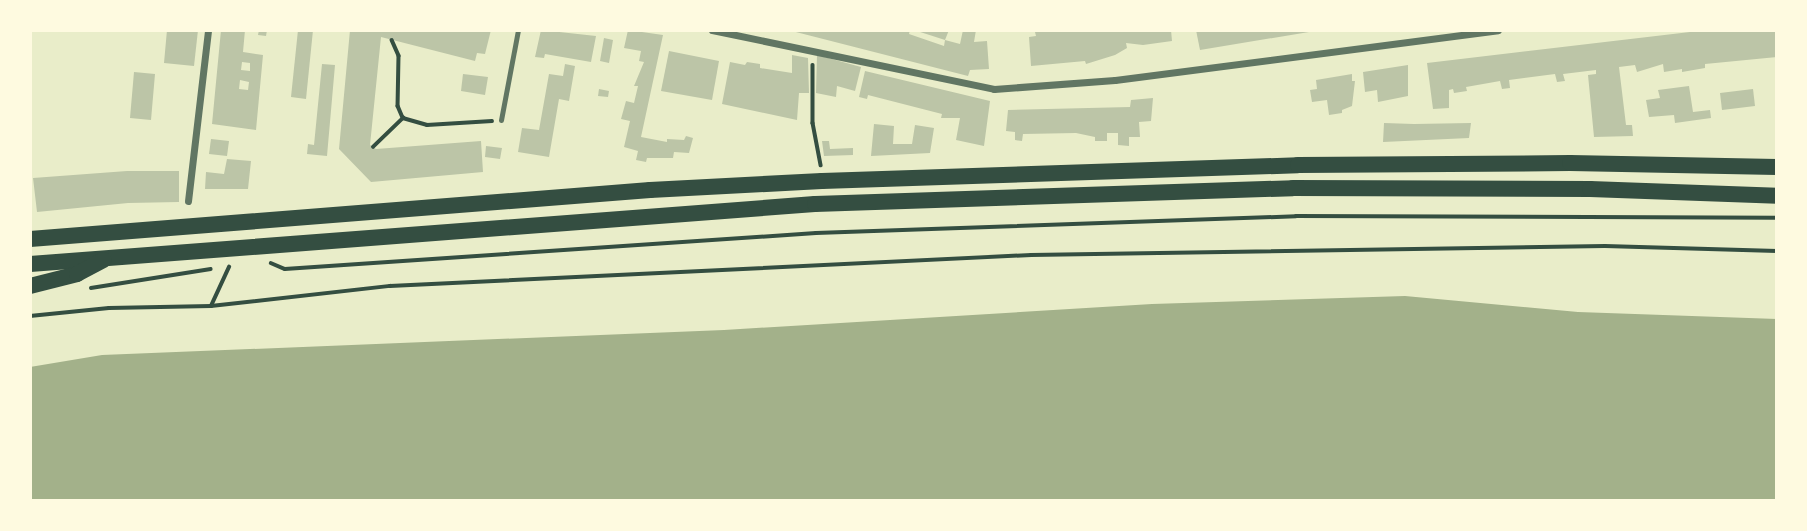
<!DOCTYPE html>
<style>
body{margin:0}
#map{position:relative;width:1807px;height:531px;overflow:hidden;background:#e9edc9;font-family:"Fira Sans Condensed",sans-serif}
div>[style]{position:absolute}
.water>*{inset:0;background:#a3b18a}
.building>*{inset:0;background:#bcc5a7}
.path>*{height:3.5px;margin:-1.75px;padding:0 1.75px;transform-origin:1.75px;border-radius:1.75px;background:#344e41}
.service>*{height:5px;margin:-2.5px;padding:0 2.5px;transform-origin:2.5px;border-radius:2.5px;background:#617663}
.minor>*{height:7px;margin:-3.5px;padding:0 3.5px;transform-origin:3.5px;border-radius:3.5px;background:#617663}
.primary>*{height:16px;margin:-8px;padding:0 8px;transform-origin:8px;border-radius:8px;background:#344e41}
span{translate:-50% -50%;white-space:nowrap;text-align:center;line-height:1.15;-webkit-text-stroke:5px #fefae0;paint-order:stroke}
.frame{position:absolute;inset:0;border:32px solid #fefae0;pointer-events:none}
</style>
<div id="map">
<div class="water">
<div style="clip-path:polygon(1405px 296px,1578px 312px,1777px 319px,1777px 501px,30px 501px,30px 367px,102px 355px,724px 330px,1152px 304px)"></div>
</div>
<div class="building">
<div style="clip-path:polygon(167px 30px,198px 30px,194px 66px,164px 63px)"></div>
<div style="clip-path:polygon(evenodd,221px 30px,245px 30px,243px 52px,263px 55px,256px 130px,212px 124px,221px 30px,242px 62px,250px 63px,250px 71px,241px 70px,242px 62px,221px 30px,240px 80px,249px 82px,248px 90px,239px 89px,240px 80px)"></div>
<div style="clip-path:polygon(259px 30px,267px 30px,266px 36px,258px 35px)"></div>
<div style="clip-path:polygon(298px 30px,313px 30px,306px 99px,291px 97px)"></div>
<div style="clip-path:polygon(350px 30px,491px 30px,485px 54px,477px 53px,475px 61px,381px 37px,370px 145px,376px 149px,481px 141px,483px 172px,371px 182px,339px 149px)"></div>
<div style="clip-path:polygon(541px 30px,596px 36px,591px 62px,545px 54px,544px 58px,535px 57px)"></div>
<div style="clip-path:polygon(628px 30px,663px 35px,641px 137px,667px 142px,667px 139px,684px 140px,686px 136px,693px 138px,689px 153px,674px 152px,673px 158px,647px 158px,646px 162px,636px 160px,638px 151px,624px 147px,630px 121px,621px 119px,626px 101px,634px 103px,638px 86px,634px 86px,644px 62px,639px 61px,641px 51px,624px 48px)"></div>
<div style="clip-path:polygon(788px 30px,910px 30px,909px 34px,944px 46px,945px 40px,960px 44px,963px 30px,976px 30px,974px 42px,987px 41px,989px 69px,970px 70px,968px 76px)"></div>
<div style="clip-path:polygon(914px 30px,949px 30px,945px 40px)"></div>
<div style="clip-path:polygon(1061px 30px,1171px 30px,1172px 41px,1143px 45px,1126px 43px,1127px 48px,1115px 55px,1086px 64px,1085px 61px,1031px 66px,1029px 37px,1036px 36px,1035px 32px)"></div>
<div style="clip-path:polygon(1196px 30px,1315px 30px,1315px 31px,1200px 50px)"></div>
<div style="clip-path:polygon(1707px 30px,1777px 30px,1777px 57px,1705px 64px,1705px 68px,1682px 72px,1682px 69px,1664px 72px,1663px 64px,1637px 72px,1635px 65px,1619px 67px,1626px 125px,1632px 125px,1633px 136px,1594px 137px,1588px 75px,1596px 74px,1596px 70px,1563px 74px,1565px 81px,1557px 82px,1555px 74px,1509px 80px,1510px 88px,1502px 89px,1500px 81px,1466px 87px,1467px 91px,1454px 93px,1453px 89px,1449px 90px,1449px 108px,1433px 109px,1427px 63px)"></div>
<div style="clip-path:polygon(604px 38px,613px 40px,609px 63px,600px 61px)"></div>
<div style="clip-path:polygon(669px 51px,719px 61px,712px 100px,661px 91px)"></div>
<div style="clip-path:polygon(792px 55px,808px 58px,809px 93px,799px 93px,797px 120px,722px 104px,730px 62px,745px 65px,747px 62px,760px 64px,760px 68px,792px 73px)"></div>
<div style="clip-path:polygon(817px 55px,861px 67px,855px 91px,837px 86px,836px 97px,816px 93px)"></div>
<div style="clip-path:polygon(322px 64px,335px 65px,327px 156px,307px 154px,308px 144px,314px 145px)"></div>
<div style="clip-path:polygon(565px 64px,575px 66px,569px 101px,559px 99px,549px 157px,518px 152px,522px 128px,539px 130px,549px 74px,563px 76px)"></div>
<div style="clip-path:polygon(1408px 65px,1408px 96px,1378px 102px,1377px 90px,1365px 92px,1363px 72px)"></div>
<div style="clip-path:polygon(865px 71px,990px 101px,984px 146px,956px 140px,960px 118px,941px 118px,942px 114px,868px 95px,867px 99px,859px 97px)"></div>
<div style="clip-path:polygon(134px 72px,155px 74px,151px 120px,130px 118px)"></div>
<div style="clip-path:polygon(463px 74px,488px 77px,485px 95px,461px 91px)"></div>
<div style="clip-path:polygon(1352px 74px,1352px 81px,1355px 81px,1352px 106px,1342px 110px,1342px 113px,1329px 115px,1327px 100px,1312px 102px,1310px 90px,1317px 89px,1316px 80px)"></div>
<div style="clip-path:polygon(1689px 86px,1693px 112px,1710px 110px,1711px 118px,1675px 123px,1674px 115px,1649px 117px,1646px 100px,1660px 98px,1658px 90px)"></div>
<div style="clip-path:polygon(599px 89px,609px 91px,608px 97px,598px 96px)"></div>
<div style="clip-path:polygon(1753px 89px,1755px 106px,1722px 110px,1720px 93px)"></div>
<div style="clip-path:polygon(1153px 98px,1151px 121px,1139px 122px,1140px 137px,1129px 137px,1129px 146px,1118px 145px,1118px 133px,1107px 133px,1107px 141px,1095px 141px,1095px 137px,1076px 133px,1023px 134px,1022px 141px,1015px 140px,1015px 132px,1006px 131px,1008px 110px,1130px 107px,1131px 100px)"></div>
<div style="clip-path:polygon(1384px 123px,1414px 124px,1471px 123px,1469px 138px,1383px 142px)"></div>
<div style="clip-path:polygon(874px 124px,894px 126px,893px 144px,912px 144px,915px 125px,934px 128px,930px 153px,871px 156px)"></div>
<div style="clip-path:polygon(211px 139px,229px 141px,227px 156px,209px 154px)"></div>
<div style="clip-path:polygon(822px 141px,829px 141px,830px 149px,853px 148px,853px 155px,824px 156px)"></div>
<div style="clip-path:polygon(486px 146px,502px 148px,500px 159px,485px 157px)"></div>
<div style="clip-path:polygon(227px 159px,251px 161px,248px 189px,205px 189px,206px 172px,224px 174px)"></div>
<div style="clip-path:polygon(127px 171px,179px 171px,179px 202px,128px 203px,37px 212px,33px 178px)"></div>
</div>
<div class="path">
<div style="left:392px;top:40px;width:17px;rotate:66deg"></div>
<div style="left:399px;top:56px;width:50px;rotate:91.1deg"></div>
<div style="left:398px;top:106px;width:13px;rotate:67deg"></div>
<div style="left:403px;top:118px;width:25px;rotate:16deg"></div>
<div style="left:427px;top:125px;width:65px;rotate:-3.5deg"></div>
<div style="left:813px;top:65px;width:58px;rotate:90deg"></div>
<div style="left:813px;top:123px;width:43px;rotate:79.2deg"></div>
<div style="left:373px;top:147px;width:42px;rotate:-44deg"></div>
<div style="left:271px;top:263px;width:15px;rotate:23deg"></div>
<div style="left:285px;top:269px;width:532px;rotate:-3.88deg"></div>
<div style="left:816px;top:233px;width:480px;rotate:-2deg"></div>
<div style="left:1296px;top:216px;width:481px;rotate:0.2deg"></div>
<div style="left:91px;top:288px;width:121px;rotate:-9deg"></div>
<div style="left:211px;top:306px;width:43px;rotate:-65.2deg"></div>
<div style="left:30px;top:316px;width:79px;rotate:-5.8deg"></div>
<div style="left:109px;top:308px;width:102px;rotate:-1.1deg"></div>
<div style="left:211px;top:306px;width:180px;rotate:-6.4deg"></div>
<div style="left:390px;top:286px;width:642px;rotate:-2.77deg"></div>
<div style="left:1031px;top:255px;width:574px;rotate:-0.9deg"></div>
<div style="left:1605px;top:246px;width:172px;rotate:1.7deg"></div>
</div>
<div class="service">
<div style="left:501px;top:120px;width:92px;rotate:-79.3deg"></div>
</div>
<div class="minor">
<div style="left:712px;top:30px;width:288px;rotate:11.8deg"></div>
<div style="left:994px;top:89px;width:121px;rotate:-4.3deg"></div>
<div style="left:1115px;top:80px;width:386px;rotate:-7.4deg"></div>
<div style="left:188px;top:201px;width:172px;rotate:-83.3deg"></div>
</div>
<div class="primary">
<div style="left:30px;top:239px;width:622px;rotate:-4.52deg"></div>
<div style="left:650px;top:190px;width:172px;rotate:-3deg"></div>
<div style="left:822px;top:181px;width:476px;rotate:-1.9deg"></div>
<div style="left:1298px;top:165px;width:272px;rotate:-0.4deg"></div>
<div style="left:1570px;top:163px;width:207px;rotate:1.1deg"></div>
<div style="left:30px;top:264px;width:787px;rotate:-4.37deg"></div>
<div style="left:815px;top:204px;width:478px;rotate:-1.9deg"></div>
<div style="left:1293px;top:188px;width:297px;rotate:0.2deg"></div>
<div style="left:1590px;top:189px;width:187px;rotate:2.1deg"></div>
<div style="left:30px;top:286px;width:49px;rotate:-14.3deg"></div>
<div style="left:77px;top:274px;width:30px;rotate:-28deg"></div>
</div>
<div class="frame"></div>
</div>
